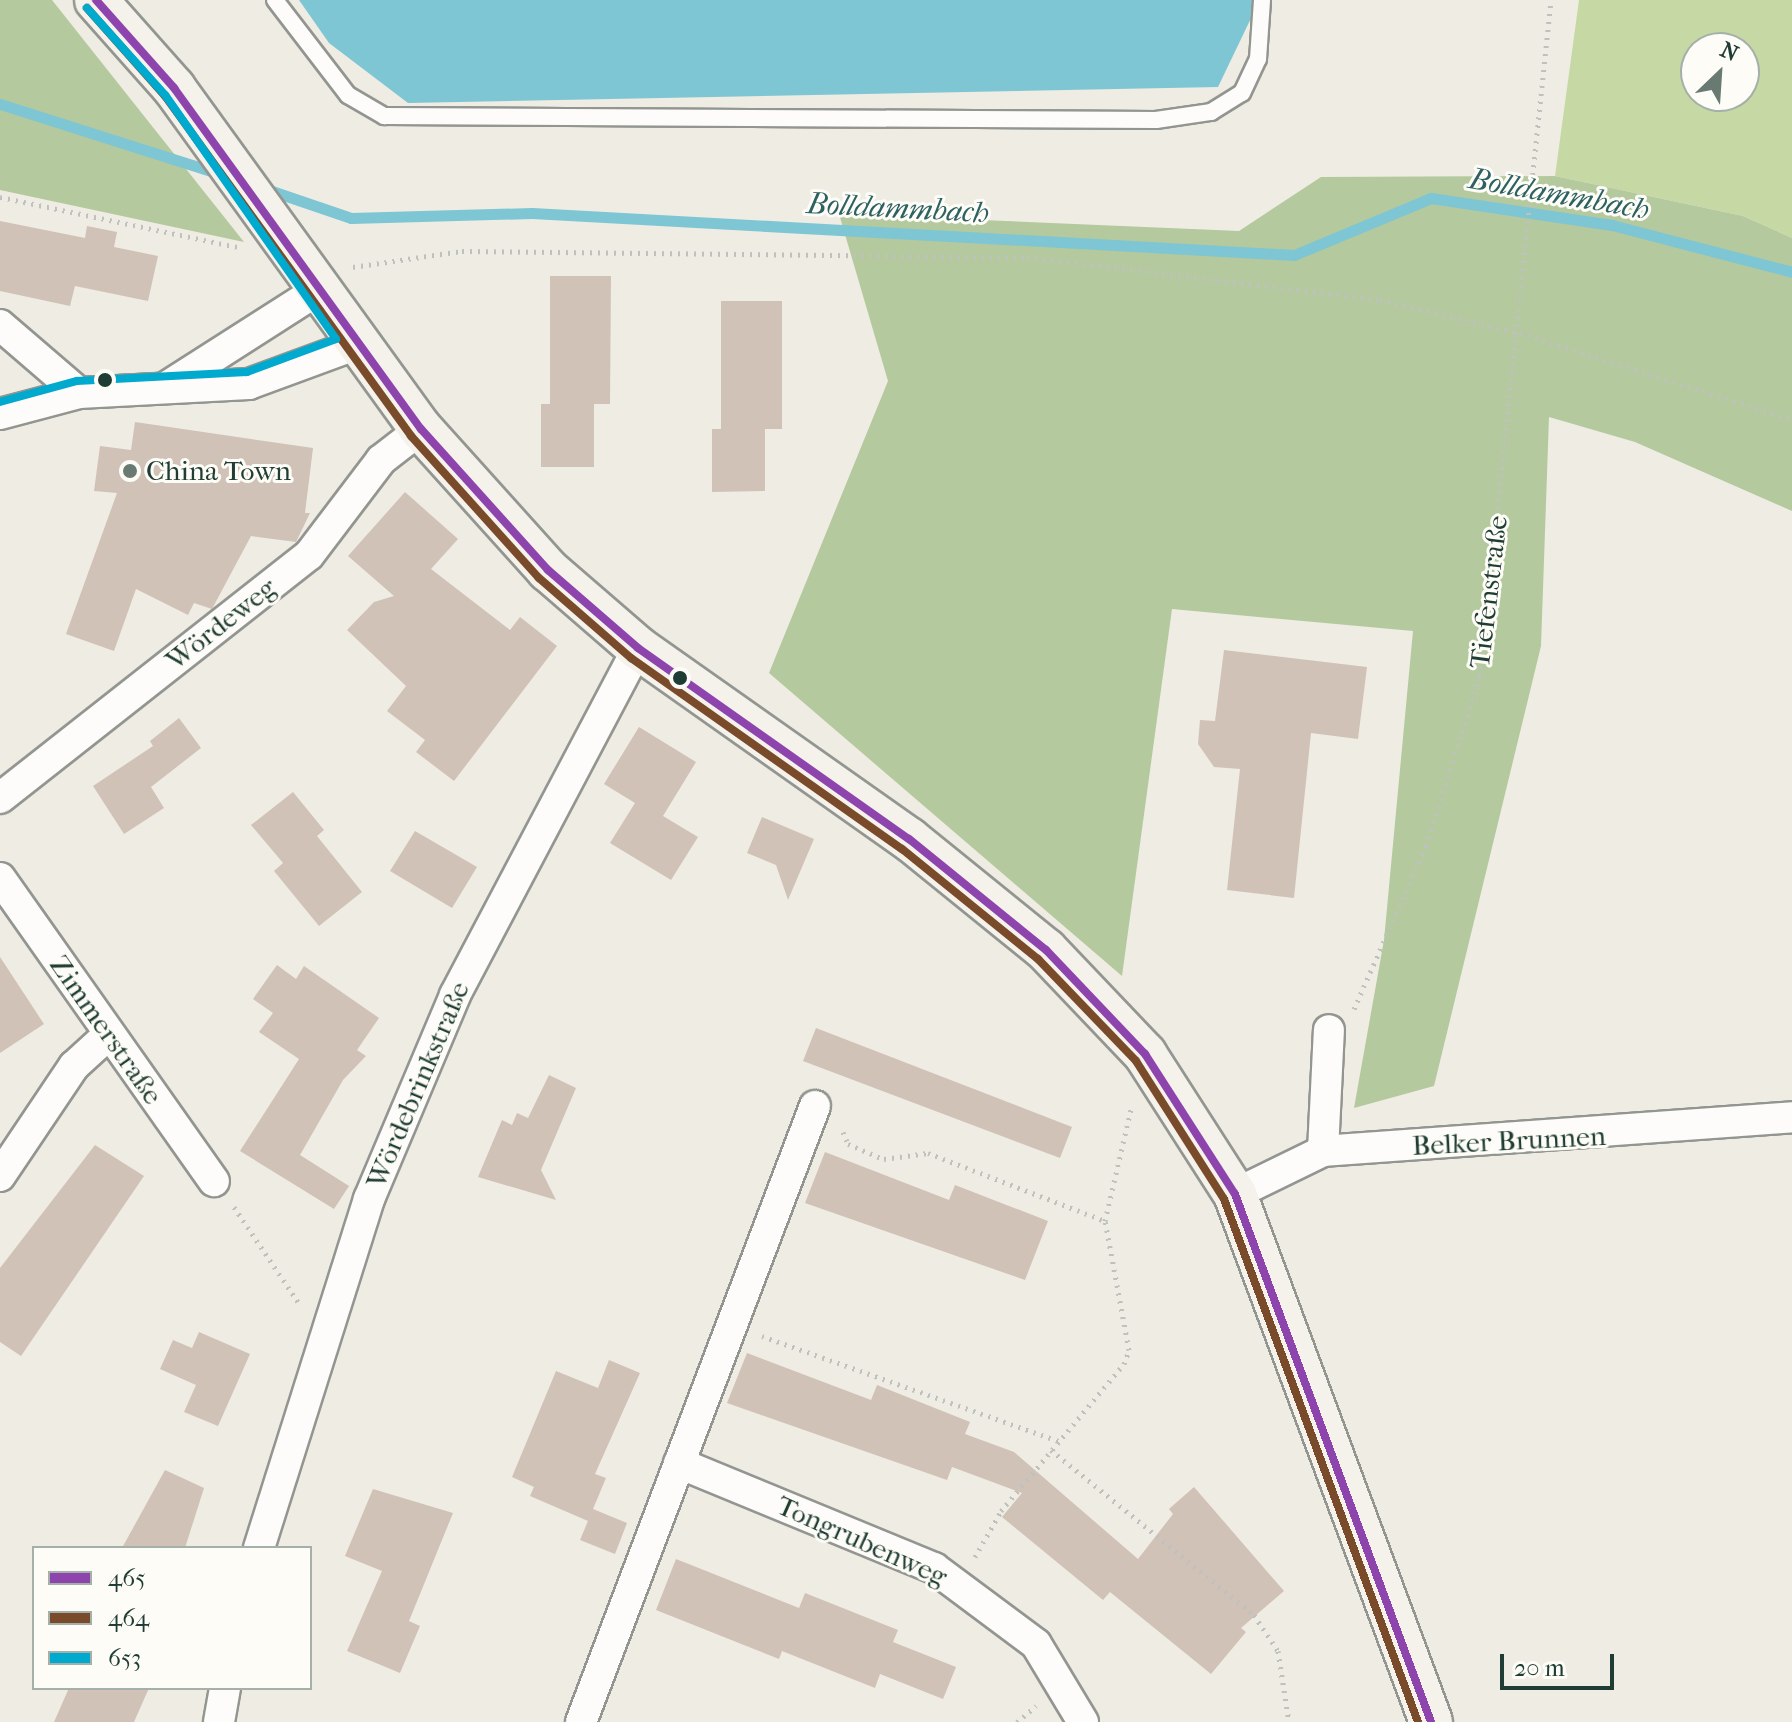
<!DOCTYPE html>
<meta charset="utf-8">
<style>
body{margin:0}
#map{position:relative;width:1792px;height:1722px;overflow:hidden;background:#efece3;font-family:"IM FELL French Canon",serif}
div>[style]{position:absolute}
.green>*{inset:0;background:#c6d9a5}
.forest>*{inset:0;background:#b4c99e}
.water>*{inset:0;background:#7ec6d3}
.stream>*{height:11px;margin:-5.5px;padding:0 5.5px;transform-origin:5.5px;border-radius:5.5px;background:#7ec6d3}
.building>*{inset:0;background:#d1c2b7}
.path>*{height:5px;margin-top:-2.5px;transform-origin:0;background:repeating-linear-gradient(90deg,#bec1be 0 2px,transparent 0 8px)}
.roads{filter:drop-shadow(2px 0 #939690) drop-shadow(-2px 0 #939690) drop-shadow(0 2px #939690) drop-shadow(0 -2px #939690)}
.service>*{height:16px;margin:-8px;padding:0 8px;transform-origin:8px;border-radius:8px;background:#fdfcfb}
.minor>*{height:30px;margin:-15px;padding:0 15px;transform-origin:15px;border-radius:15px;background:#fdfcfb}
.secondary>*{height:42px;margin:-21px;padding:0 21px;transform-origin:21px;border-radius:21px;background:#f5f2ec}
.bus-1>*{height:8px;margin:-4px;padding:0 4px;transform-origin:4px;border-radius:4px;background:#8e44ad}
.bus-2>*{height:8px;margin:-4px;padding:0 4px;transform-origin:4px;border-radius:4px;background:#7a4b2a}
.bus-3>*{height:8px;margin:-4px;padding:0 4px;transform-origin:4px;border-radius:4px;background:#00a9ce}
.dots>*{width:22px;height:22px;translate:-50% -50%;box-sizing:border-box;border:4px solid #fdfcf7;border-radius:50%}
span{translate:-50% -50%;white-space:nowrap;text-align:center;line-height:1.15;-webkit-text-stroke:6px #fdfcf7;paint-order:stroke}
.poi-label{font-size:28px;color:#1f3d34}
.left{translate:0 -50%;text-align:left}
.street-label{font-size:28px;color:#1f3d34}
.water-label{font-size:30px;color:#2d6162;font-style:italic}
.legend{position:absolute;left:32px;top:1546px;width:280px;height:144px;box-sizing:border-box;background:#fdfcf7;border:2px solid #a4b0a9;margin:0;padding:10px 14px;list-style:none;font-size:24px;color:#1f3d34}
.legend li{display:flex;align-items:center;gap:16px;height:40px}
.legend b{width:40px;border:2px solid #a4b0a9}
.north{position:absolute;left:1680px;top:32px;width:80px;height:80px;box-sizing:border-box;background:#fdfcf7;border:2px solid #a4b0a9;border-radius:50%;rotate:25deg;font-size:22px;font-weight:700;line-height:32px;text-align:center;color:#1f3d34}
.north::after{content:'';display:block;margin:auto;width:28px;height:36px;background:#687a71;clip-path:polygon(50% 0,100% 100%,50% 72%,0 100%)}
.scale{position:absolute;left:1500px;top:1654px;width:114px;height:36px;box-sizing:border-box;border:4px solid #1f3d34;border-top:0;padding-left:10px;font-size:24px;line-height:28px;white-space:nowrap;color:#1f3d34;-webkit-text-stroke:6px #fdfcf7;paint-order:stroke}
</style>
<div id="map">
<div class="green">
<div style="clip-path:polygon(evenodd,1579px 0,1792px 0,1792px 238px,1743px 216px,1555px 176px,1579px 0,1696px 48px,1744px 48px,1744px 96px,1696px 96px,1696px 48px)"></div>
</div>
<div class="forest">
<div style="clip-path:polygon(0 0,52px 0,244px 242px,0 190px)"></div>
<div style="clip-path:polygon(1555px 176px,1743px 216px,1792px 238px,1792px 511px,1635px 442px,1549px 417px,1541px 646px,1434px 1086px,1354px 1108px,1384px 940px,1413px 631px,1172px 609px,1122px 976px,769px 673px,888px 381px,839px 214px,1239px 231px,1321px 177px)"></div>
</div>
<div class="water">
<div style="clip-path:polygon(299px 0,1252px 0,1253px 14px,1218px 87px,408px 103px,329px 43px)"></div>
</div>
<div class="stream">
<div style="left:0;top:104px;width:232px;rotate:17.6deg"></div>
<div style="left:263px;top:188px;width:93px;rotate:18.8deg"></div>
<div style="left:351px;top:218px;width:181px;rotate:-1.6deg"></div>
<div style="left:532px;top:213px;width:763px;rotate:3.15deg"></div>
<div style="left:1294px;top:255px;width:148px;rotate:-22.6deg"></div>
<div style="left:1431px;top:198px;width:183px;rotate:8.5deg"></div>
<div style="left:1612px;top:225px;width:186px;rotate:14.6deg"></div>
</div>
<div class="building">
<div style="clip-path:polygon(0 221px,85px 238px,87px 226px,117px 232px,114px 247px,158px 256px,148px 301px,75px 286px,70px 306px,0 291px)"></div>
<div style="clip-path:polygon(550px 276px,611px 276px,610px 404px,594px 404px,594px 467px,541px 467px,541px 404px,550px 404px)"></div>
<div style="clip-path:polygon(721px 301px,782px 301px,782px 429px,765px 429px,765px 491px,712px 492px,712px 429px,721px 429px)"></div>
<div style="clip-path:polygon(135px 422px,313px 448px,305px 513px,310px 513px,296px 542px,251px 536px,212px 609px,194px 603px,188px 615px,136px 589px,114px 651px,66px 634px,117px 493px,94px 491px,100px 446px,131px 450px)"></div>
<div style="clip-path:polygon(405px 492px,458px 539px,431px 569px,510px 630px,520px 617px,557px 646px,454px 781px,416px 752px,425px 740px,387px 711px,406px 686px,347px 630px,374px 602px,394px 596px,348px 556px)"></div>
<div style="clip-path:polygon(1224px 650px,1367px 667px,1358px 739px,1311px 733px,1294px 898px,1227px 890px,1240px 769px,1214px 767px,1198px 744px,1200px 720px,1215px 721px)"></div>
<div style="clip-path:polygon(179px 718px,201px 748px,151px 787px,164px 808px,124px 834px,93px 786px,153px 746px,150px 741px)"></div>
<div style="clip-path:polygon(639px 727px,696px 762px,663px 816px,698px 837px,671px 880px,610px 843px,635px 803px,604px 784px)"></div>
<div style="clip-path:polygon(293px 792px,324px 830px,317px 836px,362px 892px,319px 926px,274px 871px,283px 863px,251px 825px)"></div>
<div style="clip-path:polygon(762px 817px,814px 839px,788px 900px,776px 865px,747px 853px)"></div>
<div style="clip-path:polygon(415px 831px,477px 867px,452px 908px,390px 871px)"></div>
<div style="clip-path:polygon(0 957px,44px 1024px,0 1053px)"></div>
<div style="clip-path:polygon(277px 965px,296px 979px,304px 966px,379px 1018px,357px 1050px,366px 1056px,343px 1080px,300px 1155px,349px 1186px,334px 1209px,240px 1151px,299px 1059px,259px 1032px,273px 1013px,253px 999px)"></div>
<div style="clip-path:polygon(816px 1028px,1072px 1127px,1060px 1158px,803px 1061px)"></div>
<div style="clip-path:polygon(549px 1075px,576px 1088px,541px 1170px,556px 1200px,478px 1177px,502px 1120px,512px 1125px,517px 1113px,528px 1118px)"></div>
<div style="clip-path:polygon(95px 1145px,144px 1176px,21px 1356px,0 1342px,0 1268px)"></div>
<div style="clip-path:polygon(825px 1152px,949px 1200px,955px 1185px,1048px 1221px,1025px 1280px,805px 1203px)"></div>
<div style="clip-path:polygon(199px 1332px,250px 1354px,218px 1426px,184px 1412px,196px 1385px,160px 1369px,173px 1340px,192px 1348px)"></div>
<div style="clip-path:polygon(747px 1353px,871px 1400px,877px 1385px,970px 1422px,965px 1434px,1014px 1452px,1138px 1559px,1173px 1514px,1169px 1509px,1194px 1487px,1284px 1591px,1241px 1628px,1246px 1632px,1211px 1674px,1110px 1592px,1103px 1600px,1002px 1517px,1022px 1493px,952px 1467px,947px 1480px,727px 1403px)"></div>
<div style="clip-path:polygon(609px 1360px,640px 1373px,595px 1474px,606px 1478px,593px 1509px,627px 1523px,615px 1554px,580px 1540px,588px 1521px,530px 1496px,534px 1487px,512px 1477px,556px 1371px,598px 1388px)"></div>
<div style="clip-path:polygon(165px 1470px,204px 1488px,185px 1548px,122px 1548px)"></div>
<div style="clip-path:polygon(373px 1489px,453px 1513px,409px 1621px,420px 1626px,400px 1673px,347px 1651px,382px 1571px,345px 1556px)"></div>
<div style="clip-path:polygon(676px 1559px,799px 1608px,805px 1593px,898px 1630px,893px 1642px,956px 1667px,943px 1699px,880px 1674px,875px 1688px,782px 1651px,779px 1659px,656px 1610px)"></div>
<div style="clip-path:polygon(69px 1688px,149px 1688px,134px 1722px,54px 1722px)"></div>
</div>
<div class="path">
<div style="left:0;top:197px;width:243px;rotate:11.9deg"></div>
<div style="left:353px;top:267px;width:110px;rotate:-8.4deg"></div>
<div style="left:462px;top:251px;width:565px;rotate:0.61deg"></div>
<div style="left:1027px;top:257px;width:356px;rotate:6.9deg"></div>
<div style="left:1380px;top:300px;width:144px;rotate:13.3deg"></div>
<div style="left:1520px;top:333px;width:286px;rotate:17.7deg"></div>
<div style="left:1354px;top:1009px;width:178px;rotate:-66.2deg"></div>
<div style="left:1426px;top:846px;width:178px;rotate:-72.4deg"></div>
<div style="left:1480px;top:676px;width:680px;rotate:-84deg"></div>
<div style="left:843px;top:1132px;width:13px;rotate:67deg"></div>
<div style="left:848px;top:1144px;width:39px;rotate:23deg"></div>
<div style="left:884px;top:1159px;width:44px;rotate:-7.8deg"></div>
<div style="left:928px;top:1153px;width:190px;rotate:21deg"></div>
<div style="left:234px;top:1207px;width:118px;rotate:56deg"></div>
<div style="left:762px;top:1336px;width:315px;rotate:19.5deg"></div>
<div style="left:1051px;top:1450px;width:262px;rotate:39.1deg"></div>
<div style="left:1254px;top:1615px;width:43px;rotate:56.3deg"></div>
<div style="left:1278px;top:1651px;width:72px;rotate:81.2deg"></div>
<div style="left:975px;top:1557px;width:53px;rotate:-60.5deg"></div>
<div style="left:1001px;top:1511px;width:192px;rotate:-50.1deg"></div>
<div style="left:1124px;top:1364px;width:15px;rotate:-70deg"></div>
<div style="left:1129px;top:1350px;width:131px;rotate:-100.5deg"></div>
<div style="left:1105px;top:1221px;width:115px;rotate:-76.9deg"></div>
<div style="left:1017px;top:1722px;width:25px;rotate:-40deg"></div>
</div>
<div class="roads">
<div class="service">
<div style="left:275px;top:0;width:120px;rotate:52.5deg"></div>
<div style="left:348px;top:95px;width:42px;rotate:30.3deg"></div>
<div style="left:384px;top:116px;width:772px;rotate:0.3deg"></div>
<div style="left:1156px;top:120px;width:56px;rotate:-8.3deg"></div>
<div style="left:1211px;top:112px;width:36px;rotate:-32deg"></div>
<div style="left:1242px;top:93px;width:38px;rotate:-65deg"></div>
<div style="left:1258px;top:59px;width:59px;rotate:-86.1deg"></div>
</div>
<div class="minor">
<div style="left:0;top:325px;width:104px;rotate:40.7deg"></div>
<div style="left:168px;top:386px;width:178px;rotate:-32.6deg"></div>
<div style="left:0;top:414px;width:82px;rotate:-14.9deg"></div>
<div style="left:79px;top:393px;width:170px;rotate:-3deg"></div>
<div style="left:249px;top:384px;width:113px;rotate:-20.2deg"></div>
<div style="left:0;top:798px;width:393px;rotate:-38.2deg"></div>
<div style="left:309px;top:555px;width:119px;rotate:-52.8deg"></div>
<div style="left:381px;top:460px;width:51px;rotate:-37.8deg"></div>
<div style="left:0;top:878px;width:371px;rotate:54.8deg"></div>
<div style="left:1323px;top:1151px;width:121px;rotate:-87.2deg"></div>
<div style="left:0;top:1176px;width:133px;rotate:-56.1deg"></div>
<div style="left:74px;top:1066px;width:46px;rotate:-42.4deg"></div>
<div style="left:1235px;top:1194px;width:98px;rotate:-26deg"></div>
<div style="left:1323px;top:1151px;width:470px;rotate:-4.1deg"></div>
<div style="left:679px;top:1463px;width:276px;rotate:22.4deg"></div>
<div style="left:934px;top:1568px;width:127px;rotate:36.7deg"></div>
<div style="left:1036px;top:1644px;width:91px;rotate:58.9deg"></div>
<div style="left:259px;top:1548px;width:366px;rotate:-72.5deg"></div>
<div style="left:369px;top:1199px;width:221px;rotate:-67.1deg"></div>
<div style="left:455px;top:995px;width:392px;rotate:-62.2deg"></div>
<div style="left:219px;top:1722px;width:35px;rotate:-80deg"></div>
<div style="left:581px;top:1722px;width:659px;rotate:-69.2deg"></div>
</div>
<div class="secondary">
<div style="left:96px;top:0;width:118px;rotate:48.4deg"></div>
<div style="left:174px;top:88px;width:421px;rotate:54.1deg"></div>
<div style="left:421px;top:429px;width:190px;rotate:48deg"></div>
<div style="left:548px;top:570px;width:119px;rotate:40.9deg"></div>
<div style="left:638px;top:648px;width:332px;rotate:35.2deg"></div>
<div style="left:909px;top:839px;width:176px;rotate:39deg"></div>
<div style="left:1046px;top:950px;width:144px;rotate:46.4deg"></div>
<div style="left:1145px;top:1054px;width:166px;rotate:57.3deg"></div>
<div style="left:1235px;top:1194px;width:563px;rotate:69.63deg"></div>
</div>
</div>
<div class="bus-1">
<div style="left:96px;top:0;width:118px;rotate:48.4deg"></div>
<div style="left:174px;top:88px;width:421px;rotate:54.1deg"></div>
<div style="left:421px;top:429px;width:190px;rotate:48deg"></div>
<div style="left:548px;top:570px;width:119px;rotate:40.9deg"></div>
<div style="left:638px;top:648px;width:332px;rotate:35.2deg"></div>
<div style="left:909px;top:839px;width:176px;rotate:39deg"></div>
<div style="left:1046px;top:950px;width:144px;rotate:46.4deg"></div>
<div style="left:1145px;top:1054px;width:166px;rotate:57.3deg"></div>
<div style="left:1235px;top:1194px;width:563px;rotate:69.63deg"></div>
</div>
<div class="bus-2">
<div style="left:87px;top:8px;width:118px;rotate:48.4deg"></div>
<div style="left:165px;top:96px;width:420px;rotate:54.1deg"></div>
<div style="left:411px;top:436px;width:191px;rotate:48deg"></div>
<div style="left:539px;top:578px;width:122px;rotate:41deg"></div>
<div style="left:631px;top:658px;width:332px;rotate:35.2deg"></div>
<div style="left:902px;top:849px;width:175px;rotate:39deg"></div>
<div style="left:1038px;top:959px;width:141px;rotate:46.1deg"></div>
<div style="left:1136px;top:1061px;width:164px;rotate:57.5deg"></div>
<div style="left:1224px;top:1199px;width:558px;rotate:69.65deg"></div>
</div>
<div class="bus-3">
<div style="left:0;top:402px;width:80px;rotate:-15.3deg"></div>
<div style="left:77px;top:381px;width:170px;rotate:-3deg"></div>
<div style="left:247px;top:372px;width:95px;rotate:-20.3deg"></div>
<div style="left:336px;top:339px;width:298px;rotate:-125deg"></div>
<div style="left:165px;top:95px;width:117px;rotate:-131.9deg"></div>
</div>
<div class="dots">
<div style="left:105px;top:380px;background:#1f3d34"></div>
<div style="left:130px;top:471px;background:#687a71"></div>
<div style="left:680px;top:678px;background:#1f3d34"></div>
</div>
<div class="poi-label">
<span class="left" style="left:146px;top:471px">China Town</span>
</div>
<div class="street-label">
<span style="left:1489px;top:592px;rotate:-83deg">Tiefenstraße</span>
<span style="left:221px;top:624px;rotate:-38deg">Wördeweg</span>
<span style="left:106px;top:1030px;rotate:55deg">Zimmerstraße</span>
<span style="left:418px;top:1085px;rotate:-67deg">Wördebrinkstraße</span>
<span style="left:1509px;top:1141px;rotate:-3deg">Belker Brunnen</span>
<span style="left:862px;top:1541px;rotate:24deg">Tongrubenweg</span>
</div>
<div class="water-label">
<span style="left:1559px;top:195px;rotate:10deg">Bolldammbach</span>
<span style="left:898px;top:209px;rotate:3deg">Bolldammbach</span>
</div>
<ul class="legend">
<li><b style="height:10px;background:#8e44ad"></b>465</li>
<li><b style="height:10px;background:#7a4b2a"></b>464</li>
<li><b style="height:10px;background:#00a9ce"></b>653</li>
</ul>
<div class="north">N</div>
<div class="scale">20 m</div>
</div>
